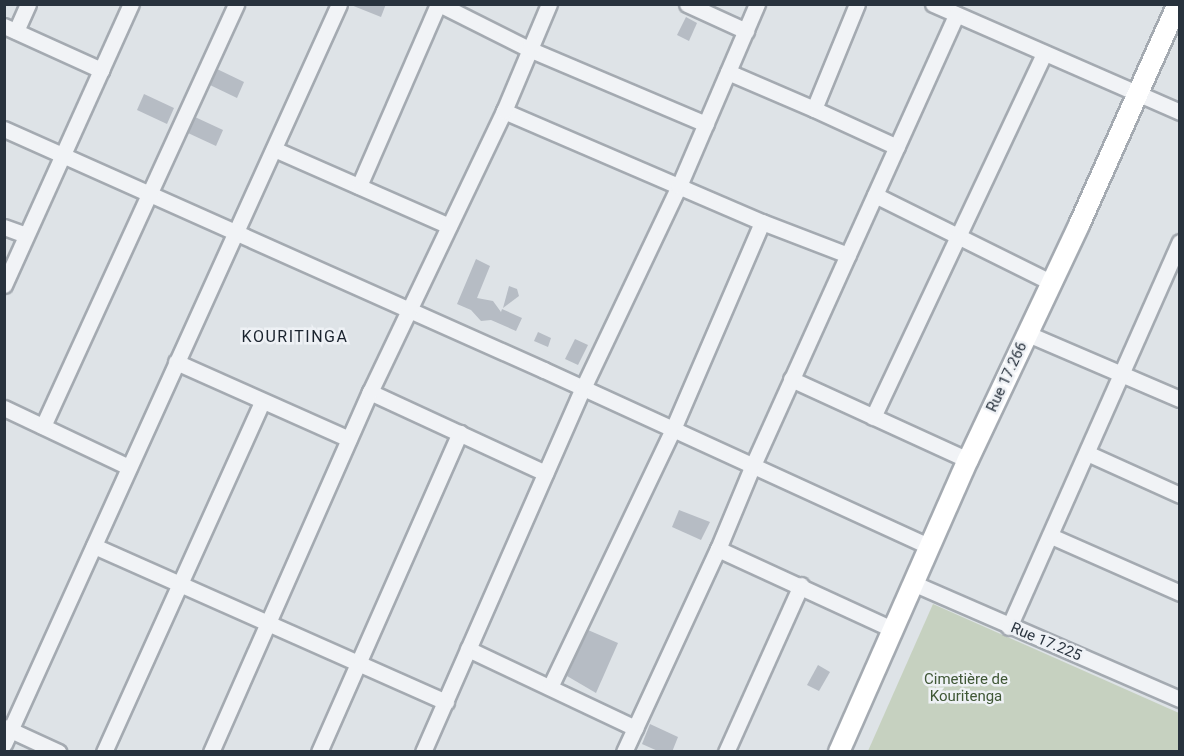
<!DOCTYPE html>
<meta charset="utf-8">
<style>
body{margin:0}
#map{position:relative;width:1184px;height:756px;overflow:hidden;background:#dee3e7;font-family:Roboto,sans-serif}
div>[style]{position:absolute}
.green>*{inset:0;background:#c6d1c0}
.building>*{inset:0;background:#b6bcc4}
.roads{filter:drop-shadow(2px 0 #a4aab1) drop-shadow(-2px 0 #a4aab1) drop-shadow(0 2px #a4aab1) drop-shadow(0 -2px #a4aab1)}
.minor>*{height:15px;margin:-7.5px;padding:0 7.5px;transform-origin:7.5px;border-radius:7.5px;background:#f1f3f6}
.major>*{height:20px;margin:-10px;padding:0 10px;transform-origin:10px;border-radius:10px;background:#fff}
span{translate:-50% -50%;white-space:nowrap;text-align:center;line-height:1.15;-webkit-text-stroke:5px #eef1f5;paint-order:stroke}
.street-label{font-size:15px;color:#28323d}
.park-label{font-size:15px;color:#405836}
.neighbourhood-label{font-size:16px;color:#1a232e;letter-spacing:1.5px}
.frame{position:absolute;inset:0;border:6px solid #28323d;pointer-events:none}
</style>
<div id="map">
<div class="green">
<div style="clip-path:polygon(933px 604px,1179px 713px,1179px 751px,868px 751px)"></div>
</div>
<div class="building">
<div style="clip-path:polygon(386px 4px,381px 17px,351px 5px,351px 4px)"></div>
<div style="clip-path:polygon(686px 17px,697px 23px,689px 41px,677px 35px)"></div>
<div style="clip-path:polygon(217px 69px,244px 82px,237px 98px,210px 85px)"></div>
<div style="clip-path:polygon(144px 94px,174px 108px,167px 124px,137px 110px)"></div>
<div style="clip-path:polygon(195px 117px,223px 130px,216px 146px,188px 133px)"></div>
<div style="clip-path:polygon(476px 259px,490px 266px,477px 298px,493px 301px,501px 312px,502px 309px,522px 318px,516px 331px,491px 320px,481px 321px,471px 310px,457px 304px)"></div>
<div style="clip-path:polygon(509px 286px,517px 289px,519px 296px,503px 308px)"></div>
<div style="clip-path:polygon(538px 332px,551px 338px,548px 347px,534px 341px)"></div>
<div style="clip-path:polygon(575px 339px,588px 345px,578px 365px,565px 359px)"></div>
<div style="clip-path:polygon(679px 510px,710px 522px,701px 540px,672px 527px)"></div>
<div style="clip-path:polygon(588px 630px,618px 643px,596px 693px,567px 676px)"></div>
<div style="clip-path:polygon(818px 665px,830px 672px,819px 691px,807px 685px)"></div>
<div style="clip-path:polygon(650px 724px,678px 737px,672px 752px,660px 752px,642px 744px)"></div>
</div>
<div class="roads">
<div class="minor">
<div style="left:439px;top:4px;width:101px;rotate:26.6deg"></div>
<div style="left:529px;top:49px;width:192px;rotate:23deg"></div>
<div style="left:687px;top:4px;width:65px;rotate:24.6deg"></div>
<div style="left:857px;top:4px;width:113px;rotate:112.3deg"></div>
<div style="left:814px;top:109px;width:91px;rotate:24.6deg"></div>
<div style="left:933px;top:4px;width:270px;rotate:23.6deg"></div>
<div style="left:4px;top:26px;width:107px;rotate:24.4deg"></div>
<div style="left:16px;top:31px;width:30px;rotate:-66deg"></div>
<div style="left:728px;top:72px;width:94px;rotate:23.3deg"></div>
<div style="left:504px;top:111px;width:281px;rotate:23.3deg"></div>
<div style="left:762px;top:222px;width:92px;rotate:21deg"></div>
<div style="left:4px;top:129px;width:591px;rotate:24.05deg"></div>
<div style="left:544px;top:370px;width:423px;rotate:24.6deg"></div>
<div style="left:274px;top:149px;width:191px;rotate:23.7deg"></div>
<div style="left:359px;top:186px;width:198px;rotate:-66.5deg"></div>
<div style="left:875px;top:195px;width:198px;rotate:26.4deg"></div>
<div style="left:4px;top:227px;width:23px;rotate:20deg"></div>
<div style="left:4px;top:285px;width:308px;rotate:-65.7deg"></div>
<div style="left:1028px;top:334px;width:165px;rotate:23.2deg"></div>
<div style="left:176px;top:362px;width:189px;rotate:24deg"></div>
<div style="left:791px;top:379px;width:195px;rotate:24.6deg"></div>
<div style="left:370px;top:392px;width:193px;rotate:24.8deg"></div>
<div style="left:4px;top:408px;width:138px;rotate:25.3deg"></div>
<div style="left:873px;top:417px;width:402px;rotate:-64.8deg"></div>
<div style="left:43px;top:426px;width:464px;rotate:-65.4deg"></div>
<div style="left:1087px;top:453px;width:102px;rotate:24.3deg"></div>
<div style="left:1051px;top:536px;width:141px;rotate:23.8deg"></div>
<div style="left:94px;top:546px;width:385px;rotate:23.9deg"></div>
<div style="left:718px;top:549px;width:192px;rotate:24.7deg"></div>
<div style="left:913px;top:583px;width:291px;rotate:23.5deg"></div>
<div style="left:1009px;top:627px;width:421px;rotate:-66.1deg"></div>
<div style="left:468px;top:649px;width:185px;rotate:25.3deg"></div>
<div style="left:550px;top:687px;width:286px;rotate:-64.5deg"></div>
<div style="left:673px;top:429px;width:225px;rotate:-66.7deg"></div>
<div style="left:4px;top:727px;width:60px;rotate:24.8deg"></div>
<div style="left:4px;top:744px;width:812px;rotate:-65.64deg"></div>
<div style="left:104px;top:752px;width:384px;rotate:-65.7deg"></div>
<div style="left:211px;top:752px;width:394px;rotate:-66.2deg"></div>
<div style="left:370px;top:392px;width:311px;rotate:-64.5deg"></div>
<div style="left:504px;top:111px;width:116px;rotate:-67.2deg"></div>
<div style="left:319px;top:752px;width:349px;rotate:-66.2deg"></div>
<div style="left:423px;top:752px;width:398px;rotate:-66.3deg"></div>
<div style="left:583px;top:388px;width:224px;rotate:-64.6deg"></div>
<div style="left:679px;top:186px;width:198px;rotate:-66.8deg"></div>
<div style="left:624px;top:752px;width:224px;rotate:-65.2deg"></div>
<div style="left:718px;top:549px;width:91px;rotate:-67.4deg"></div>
<div style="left:753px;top:465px;width:494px;rotate:-65.7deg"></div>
<div style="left:726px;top:752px;width:183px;rotate:-65.8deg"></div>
</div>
<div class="major">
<div style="left:839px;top:752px;width:319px;rotate:-66.2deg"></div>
<div style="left:968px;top:460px;width:260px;rotate:-64.7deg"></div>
<div style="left:1079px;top:225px;width:242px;rotate:-65.9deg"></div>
</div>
</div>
<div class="street-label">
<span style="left:1007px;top:377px;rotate:-65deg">Rue 17.266</span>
<span style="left:1046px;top:642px;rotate:23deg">Rue 17.225</span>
</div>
<div class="park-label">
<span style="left:966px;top:688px">Cimetière de<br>Kouritenga</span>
</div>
<div class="neighbourhood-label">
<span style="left:295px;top:337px">KOURITINGA</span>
</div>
<div class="frame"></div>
</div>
